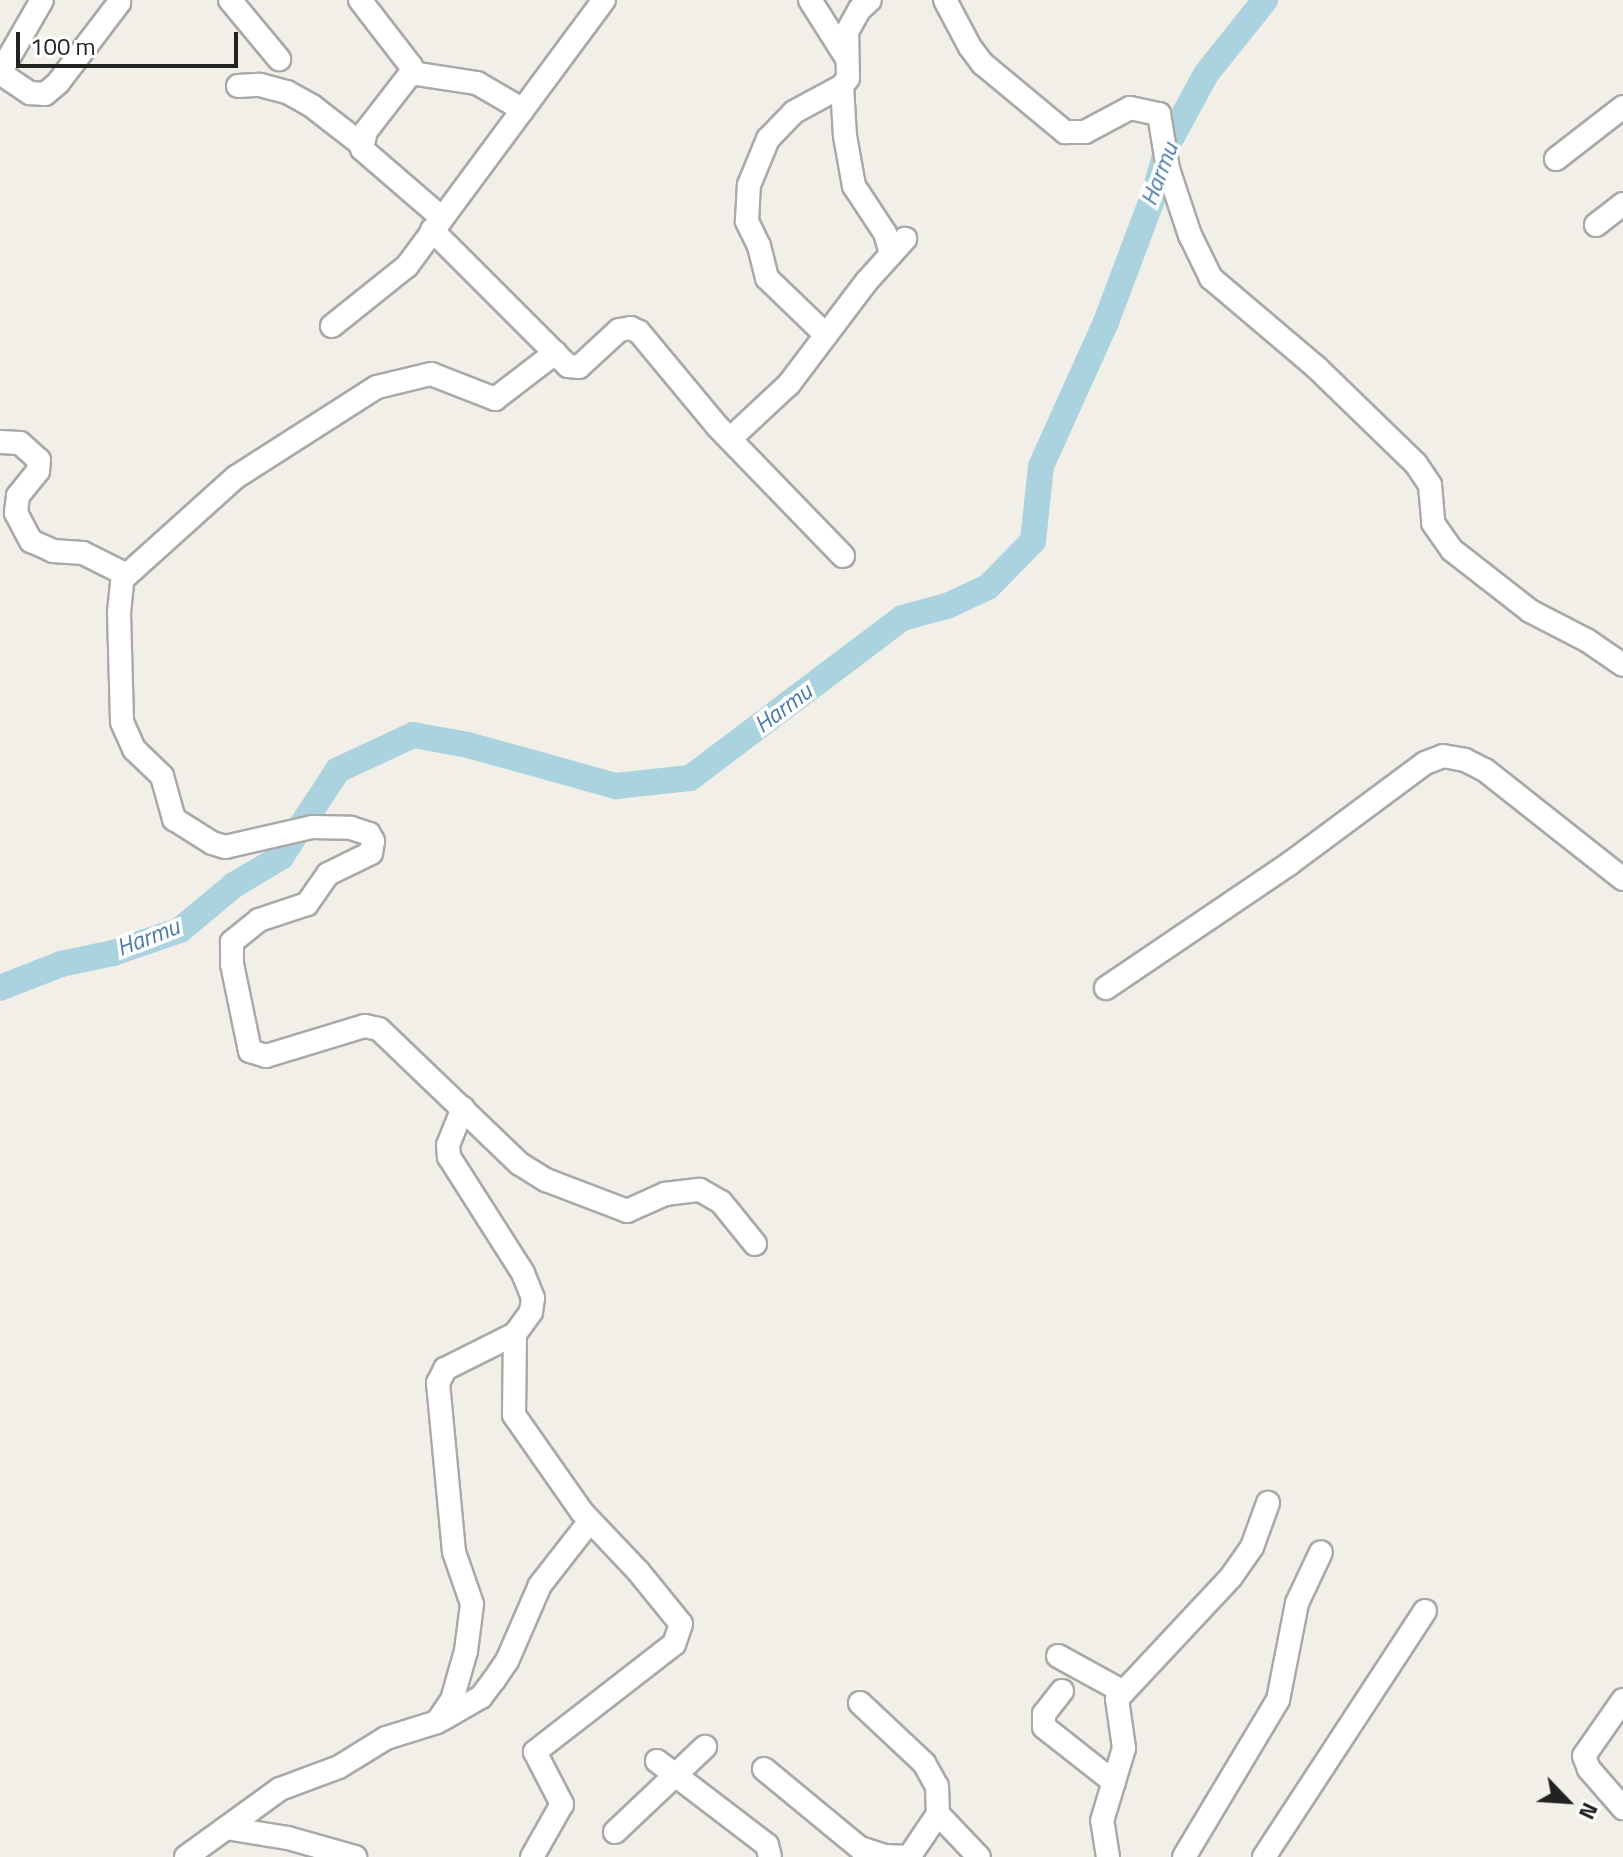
<!DOCTYPE html>
<style>
body{margin:0}
#map{position:relative;width:1623px;height:1857px;overflow:hidden;background:#f2efe9;font-family:"Titillium Web",sans-serif}
div>[style]{position:absolute}
.river>*{height:26px;margin:-13px;padding:0 13px;transform-origin:13px;border-radius:13px;background:#aad3df}
.roads{filter:drop-shadow(2px 0 #a9a9a9) drop-shadow(-2px 0 #a9a9a9) drop-shadow(0 2px #a9a9a9) drop-shadow(0 -2px #a9a9a9)}
.minor>*{height:22px;margin:-11px;padding:0 11px;transform-origin:11px;border-radius:11px;background:#fff}
span{translate:-50% -50%;white-space:nowrap;text-align:center;line-height:1.15;-webkit-text-stroke:7px #fff;paint-order:stroke}
.water-label{font-size:24px;color:#4a7aab;font-style:italic}
.north{position:absolute;left:1527px;top:1761px;width:80px;height:80px;-webkit-text-stroke:6px #fff;paint-order:stroke;rotate:115deg;font-size:22px;font-weight:700;line-height:32px;text-align:center;color:#222}
.north::after{content:'';display:block;margin:auto;width:28px;height:36px;background:#222;clip-path:polygon(50% 0,100% 100%,50% 72%,0 100%)}
.scale{position:absolute;left:16px;top:32px;width:222px;height:36px;box-sizing:border-box;border:4px solid #222;border-top:0;padding-left:10px;font-size:24px;line-height:28px;white-space:nowrap;color:#222;-webkit-text-stroke:6px #fff;paint-order:stroke}
</style>
<div id="map">
<div class="river">
<div style="left:0;top:988px;width:66px;rotate:-21.5deg"></div>
<div style="left:61px;top:964px;width:53px;rotate:-11.9deg"></div>
<div style="left:113px;top:953px;width:71px;rotate:-18.9deg"></div>
<div style="left:180px;top:930px;width:70px;rotate:-39.8deg"></div>
<div style="left:234px;top:885px;width:55px;rotate:-30.8deg"></div>
<div style="left:281px;top:857px;width:104px;rotate:-56.8deg"></div>
<div style="left:338px;top:770px;width:83px;rotate:-25deg"></div>
<div style="left:413px;top:735px;width:56px;rotate:10.3deg"></div>
<div style="left:468px;top:745px;width:154px;rotate:15.5deg"></div>
<div style="left:616px;top:786px;width:74px;rotate:-6.2deg"></div>
<div style="left:690px;top:778px;width:266px;rotate:-37deg"></div>
<div style="left:902px;top:618px;width:47px;rotate:-14.9deg"></div>
<div style="left:947px;top:606px;width:45px;rotate:-24.9deg"></div>
<div style="left:988px;top:587px;width:64px;rotate:-45.6deg"></div>
<div style="left:1033px;top:541px;width:75px;rotate:-83.9deg"></div>
<div style="left:1041px;top:466px;width:158px;rotate:-65.7deg"></div>
<div style="left:1106px;top:322px;width:137px;rotate:-69.4deg"></div>
<div style="left:1154px;top:194px;width:54px;rotate:-73.9deg"></div>
<div style="left:1169px;top:142px;width:77px;rotate:-61.4deg"></div>
<div style="left:1206px;top:74px;width:95px;rotate:-51.4deg"></div>
</div>
<div class="roads">
<div class="minor">
<div style="left:230px;top:0;width:77px;rotate:50.3deg"></div>
<div style="left:360px;top:0;width:83px;rotate:52.3deg"></div>
<div style="left:411px;top:66px;width:7px;rotate:90deg"></div>
<div style="left:411px;top:73px;width:73px;rotate:127.8deg"></div>
<div style="left:366px;top:131px;width:18px;rotate:103deg"></div>
<div style="left:362px;top:149px;width:106px;rotate:40.8deg"></div>
<div style="left:810px;top:0;width:67px;rotate:57.7deg"></div>
<div style="left:945px;top:0;width:53px;rotate:62deg"></div>
<div style="left:970px;top:47px;width:21px;rotate:53deg"></div>
<div style="left:983px;top:64px;width:107px;rotate:39.7deg"></div>
<div style="left:1065px;top:132px;width:20px"></div>
<div style="left:1085px;top:132px;width:51px;rotate:-28.1deg"></div>
<div style="left:1130px;top:108px;width:30px;rotate:12deg"></div>
<div style="left:1159px;top:114px;width:56px;rotate:80.7deg"></div>
<div style="left:1168px;top:169px;width:70px;rotate:71.6deg"></div>
<div style="left:1190px;top:235px;width:48px;rotate:64deg"></div>
<div style="left:1211px;top:278px;width:138px;rotate:40.3deg"></div>
<div style="left:1316px;top:367px;width:139px;rotate:44.1deg"></div>
<div style="left:1416px;top:464px;width:25px;rotate:56deg"></div>
<div style="left:1430px;top:485px;width:38px;rotate:85deg"></div>
<div style="left:1433px;top:523px;width:33px;rotate:55deg"></div>
<div style="left:1452px;top:550px;width:99px;rotate:38deg"></div>
<div style="left:1530px;top:611px;width:65px;rotate:27.3deg"></div>
<div style="left:1588px;top:641px;width:42px;rotate:34.4deg"></div>
<div style="left:0;top:73px;width:36px;rotate:34deg"></div>
<div style="left:30px;top:93px;width:15px;rotate:4deg"></div>
<div style="left:45px;top:94px;width:17px;rotate:-40deg"></div>
<div style="left:58px;top:83px;width:101px;rotate:-52.7deg"></div>
<div style="left:0;top:73px;width:84px;rotate:-60.1deg"></div>
<div style="left:411px;top:73px;width:67px;rotate:8.6deg"></div>
<div style="left:477px;top:83px;width:53px;rotate:30.4deg"></div>
<div style="left:238px;top:86px;width:22px;rotate:-3deg"></div>
<div style="left:260px;top:85px;width:28px;rotate:15deg"></div>
<div style="left:287px;top:92px;width:29px;rotate:29deg"></div>
<div style="left:312px;top:106px;width:62px;rotate:37.8deg"></div>
<div style="left:842px;top:86px;width:50px;rotate:86.6deg"></div>
<div style="left:845px;top:136px;width:51px;rotate:79.8deg"></div>
<div style="left:854px;top:186px;width:56px;rotate:56.6deg"></div>
<div style="left:885px;top:233px;width:22px;rotate:74deg"></div>
<div style="left:1556px;top:159px;width:85px;rotate:-37.8deg"></div>
<div style="left:1596px;top:225px;width:34px;rotate:-38deg"></div>
<div style="left:432px;top:230px;width:192px;rotate:45deg"></div>
<div style="left:568px;top:366px;width:11px;rotate:5deg"></div>
<div style="left:579px;top:367px;width:54px;rotate:-42.8deg"></div>
<div style="left:619px;top:330px;width:12px;rotate:-9deg"></div>
<div style="left:631px;top:328px;width:9px;rotate:27deg"></div>
<div style="left:639px;top:332px;width:122px;rotate:50.3deg"></div>
<div style="left:717px;top:426px;width:181px;rotate:45.9deg"></div>
<div style="left:332px;top:326px;width:96px;rotate:-38.7deg"></div>
<div style="left:407px;top:266px;width:331px;rotate:-53.5deg"></div>
<div style="left:826px;top:335px;width:82px;rotate:-136deg"></div>
<div style="left:767px;top:278px;width:33px;rotate:-104deg"></div>
<div style="left:759px;top:246px;width:28px;rotate:-116deg"></div>
<div style="left:747px;top:221px;width:36px;rotate:-87deg"></div>
<div style="left:749px;top:185px;width:50px;rotate:-67.6deg"></div>
<div style="left:768px;top:139px;width:37px;rotate:-46deg"></div>
<div style="left:794px;top:112px;width:55px;rotate:-28.4deg"></div>
<div style="left:842px;top:86px;width:10px;rotate:-53deg"></div>
<div style="left:848px;top:78px;width:46px;rotate:-91.2deg"></div>
<div style="left:847px;top:32px;width:26px;rotate:-61deg"></div>
<div style="left:860px;top:9px;width:13px;rotate:-42deg"></div>
<div style="left:730px;top:439px;width:81px;rotate:-43deg"></div>
<div style="left:789px;top:384px;width:129px;rotate:-52.9deg"></div>
<div style="left:867px;top:281px;width:57px;rotate:-47.9deg"></div>
<div style="left:0;top:442px;width:20px;rotate:3deg"></div>
<div style="left:20px;top:443px;width:25px;rotate:42deg"></div>
<div style="left:39px;top:460px;width:11px;rotate:95deg"></div>
<div style="left:38px;top:471px;width:32px;rotate:129deg"></div>
<div style="left:18px;top:496px;width:17px;rotate:97deg"></div>
<div style="left:16px;top:513px;width:32px;rotate:62deg"></div>
<div style="left:31px;top:541px;width:24px;rotate:24deg"></div>
<div style="left:53px;top:551px;width:30px;rotate:4deg"></div>
<div style="left:83px;top:553px;width:49px;rotate:26.6deg"></div>
<div style="left:127px;top:575px;width:147px;rotate:-42deg"></div>
<div style="left:236px;top:477px;width:167px;rotate:-32.6deg"></div>
<div style="left:377px;top:387px;width:56px;rotate:-13.5deg"></div>
<div style="left:431px;top:374px;width:69px;rotate:21.3deg"></div>
<div style="left:495px;top:399px;width:76px;rotate:-37.5deg"></div>
<div style="left:123px;top:574px;width:39px;rotate:96deg"></div>
<div style="left:119px;top:613px;width:109px;rotate:88.4deg"></div>
<div style="left:122px;top:722px;width:30px;rotate:66deg"></div>
<div style="left:134px;top:749px;width:39px;rotate:44deg"></div>
<div style="left:162px;top:776px;width:45px;rotate:74.4deg"></div>
<div style="left:174px;top:819px;width:45px;rotate:32.3deg"></div>
<div style="left:212px;top:843px;width:14px;rotate:17deg"></div>
<div style="left:225px;top:847px;width:89px;rotate:-12.9deg"></div>
<div style="left:312px;top:827px;width:39px;rotate:1deg"></div>
<div style="left:351px;top:828px;width:19px;rotate:18deg"></div>
<div style="left:369px;top:834px;width:8px;rotate:60deg"></div>
<div style="left:373px;top:841px;width:12px;rotate:99deg"></div>
<div style="left:371px;top:853px;width:48px;rotate:154deg"></div>
<div style="left:328px;top:874px;width:37px;rotate:125deg"></div>
<div style="left:307px;top:904px;width:51px;rotate:161.6deg"></div>
<div style="left:259px;top:920px;width:35px;rotate:141deg"></div>
<div style="left:232px;top:942px;width:22px;rotate:90deg"></div>
<div style="left:232px;top:964px;width:89px;rotate:78.3deg"></div>
<div style="left:250px;top:1051px;width:17px;rotate:17deg"></div>
<div style="left:266px;top:1056px;width:103px;rotate:-16.9deg"></div>
<div style="left:365px;top:1026px;width:14px;rotate:12deg"></div>
<div style="left:379px;top:1029px;width:195px;rotate:43.8deg"></div>
<div style="left:520px;top:1164px;width:31px;rotate:32deg"></div>
<div style="left:546px;top:1180px;width:87px;rotate:20.9deg"></div>
<div style="left:627px;top:1211px;width:42px;rotate:-24.1deg"></div>
<div style="left:665px;top:1194px;width:35px;rotate:-7deg"></div>
<div style="left:700px;top:1190px;width:24px;rotate:30deg"></div>
<div style="left:721px;top:1202px;width:54px;rotate:51deg"></div>
<div style="left:1106px;top:988px;width:221px;rotate:-34.1deg"></div>
<div style="left:1289px;top:864px;width:169px;rotate:-36.6deg"></div>
<div style="left:1425px;top:763px;width:19px;rotate:-21deg"></div>
<div style="left:1443px;top:756px;width:22px;rotate:10deg"></div>
<div style="left:1465px;top:760px;width:22px;rotate:27deg"></div>
<div style="left:1485px;top:770px;width:176px;rotate:38.3deg"></div>
<div style="left:515px;top:1334px;width:81px;rotate:90.7deg"></div>
<div style="left:514px;top:1415px;width:118px;rotate:55deg"></div>
<div style="left:582px;top:1512px;width:81px;rotate:46.5deg"></div>
<div style="left:638px;top:1571px;width:68px;rotate:50.9deg"></div>
<div style="left:681px;top:1624px;width:21px;rotate:109deg"></div>
<div style="left:674px;top:1644px;width:176px;rotate:142.2deg"></div>
<div style="left:535px;top:1752px;width:59px;rotate:62.6deg"></div>
<div style="left:562px;top:1804px;width:61px;rotate:119.5deg"></div>
<div style="left:1058px;top:1656px;width:73px;rotate:28.7deg"></div>
<div style="left:1062px;top:1691px;width:29px;rotate:128deg"></div>
<div style="left:1044px;top:1714px;width:13px;rotate:90deg"></div>
<div style="left:1044px;top:1727px;width:89px;rotate:38.2deg"></div>
<div style="left:1623px;top:1700px;width:68px;rotate:124.9deg"></div>
<div style="left:1584px;top:1756px;width:14px;rotate:69deg"></div>
<div style="left:1589px;top:1769px;width:52px;rotate:48.9deg"></div>
<div style="left:860px;top:1703px;width:88px;rotate:43.2deg"></div>
<div style="left:924px;top:1763px;width:26px;rotate:61deg"></div>
<div style="left:937px;top:1786px;width:28px;rotate:88deg"></div>
<div style="left:938px;top:1814px;width:52px;rotate:124deg"></div>
<div style="left:441px;top:1720px;width:46px;rotate:-29.9deg"></div>
<div style="left:481px;top:1697px;width:21px;rotate:-53deg"></div>
<div style="left:494px;top:1680px;width:23px;rotate:-56deg"></div>
<div style="left:507px;top:1661px;width:83px;rotate:-66.5deg"></div>
<div style="left:540px;top:1585px;width:81px;rotate:-52deg"></div>
<div style="left:657px;top:1761px;width:138px;rotate:37.4deg"></div>
<div style="left:767px;top:1845px;width:12px;rotate:76deg"></div>
<div style="left:764px;top:1769px;width:124px;rotate:39.5deg"></div>
<div style="left:860px;top:1848px;width:25px;rotate:18deg"></div>
<div style="left:884px;top:1856px;width:25px;rotate:2deg"></div>
<div style="left:938px;top:1814px;width:59px;rotate:46.4deg"></div>
<div style="left:226px;top:1828px;width:63px;rotate:9.2deg"></div>
<div style="left:288px;top:1838px;width:70px;rotate:15.8deg"></div>
<div style="left:615px;top:1832px;width:124px;rotate:-43.4deg"></div>
<div style="left:186px;top:1857px;width:116px;rotate:-35.9deg"></div>
<div style="left:280px;top:1789px;width:63px;rotate:-20.4deg"></div>
<div style="left:339px;top:1767px;width:55px;rotate:-31.7deg"></div>
<div style="left:386px;top:1738px;width:53px;rotate:-17.4deg"></div>
<div style="left:437px;top:1722px;width:27px;rotate:-56deg"></div>
<div style="left:452px;top:1700px;width:51px;rotate:-74.1deg"></div>
<div style="left:466px;top:1651px;width:47px;rotate:-82.7deg"></div>
<div style="left:472px;top:1604px;width:55px;rotate:-109.1deg"></div>
<div style="left:454px;top:1552px;width:170px;rotate:-95.4deg"></div>
<div style="left:438px;top:1383px;width:16px;rotate:-63deg"></div>
<div style="left:445px;top:1369px;width:78px;rotate:-26.6deg"></div>
<div style="left:515px;top:1334px;width:27px;rotate:-54deg"></div>
<div style="left:531px;top:1312px;width:14px;rotate:-82deg"></div>
<div style="left:533px;top:1298px;width:27px;rotate:-112deg"></div>
<div style="left:523px;top:1273px;width:138px;rotate:-122.5deg"></div>
<div style="left:449px;top:1157px;width:12px;rotate:-95deg"></div>
<div style="left:448px;top:1145px;width:40px;rotate:-68deg"></div>
<div style="left:1108px;top:1857px;width:36px;rotate:-99deg"></div>
<div style="left:1102px;top:1821px;width:76px;rotate:-73.2deg"></div>
<div style="left:1124px;top:1748px;width:49px;rotate:-98.1deg"></div>
<div style="left:1117px;top:1699px;width:167px;rotate:-46.9deg"></div>
<div style="left:1231px;top:1577px;width:37px;rotate:-55deg"></div>
<div style="left:1252px;top:1547px;width:47px;rotate:-70deg"></div>
<div style="left:1184px;top:1857px;width:183px;rotate:-59.1deg"></div>
<div style="left:1278px;top:1700px;width:99px;rotate:-78.9deg"></div>
<div style="left:1297px;top:1603px;width:56px;rotate:-64.8deg"></div>
<div style="left:1264px;top:1857px;width:294px;rotate:-56.8deg"></div>
</div>
</div>
<div class="water-label">
<span style="left:1159px;top:174px;rotate:-69deg">Harmu</span>
<span style="left:783px;top:708px;rotate:-37deg">Harmu</span>
<span style="left:148px;top:937px;rotate:-21deg">Harmu</span>
</div>
<div class="north">N</div>
<div class="scale">100 m</div>
</div>
